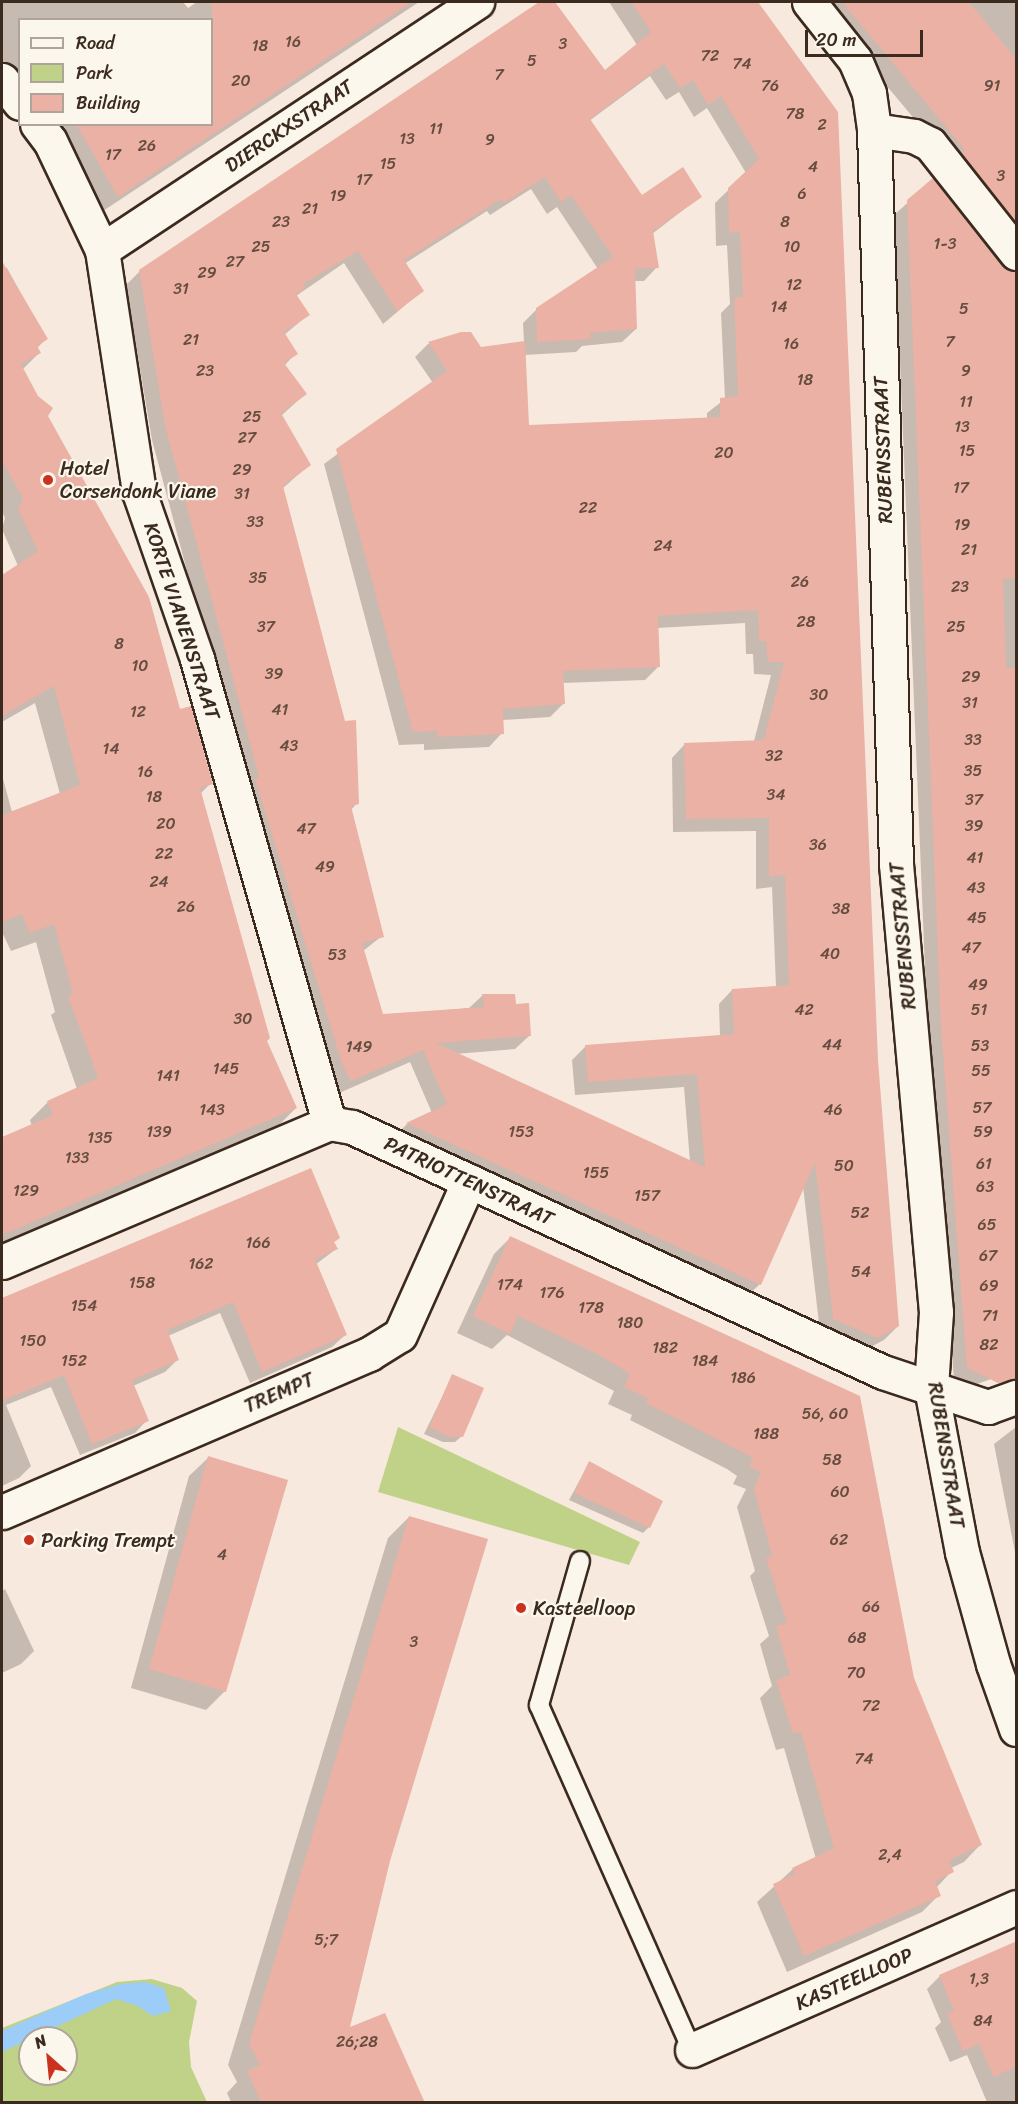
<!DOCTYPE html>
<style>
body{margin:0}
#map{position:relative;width:1018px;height:2104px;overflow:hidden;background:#f8e9de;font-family:Sriracha,sans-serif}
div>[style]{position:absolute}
.green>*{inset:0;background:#bfd287}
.water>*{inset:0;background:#9cccf8}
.shadow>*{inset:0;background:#0003}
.building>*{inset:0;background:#eab1a4}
.roads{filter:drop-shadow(2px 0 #3b2a1e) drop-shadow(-2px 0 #3b2a1e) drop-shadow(0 2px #3b2a1e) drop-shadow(0 -2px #3b2a1e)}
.lane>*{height:18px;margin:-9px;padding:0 9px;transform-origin:9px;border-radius:9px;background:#fbf7ec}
.street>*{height:33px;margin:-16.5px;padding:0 16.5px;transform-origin:16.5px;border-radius:16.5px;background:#fbf7ec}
.secondary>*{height:33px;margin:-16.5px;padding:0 16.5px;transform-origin:16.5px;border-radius:16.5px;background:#fbf7ec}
.dots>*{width:16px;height:16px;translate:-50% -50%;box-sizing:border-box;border:3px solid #fbf7ec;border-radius:50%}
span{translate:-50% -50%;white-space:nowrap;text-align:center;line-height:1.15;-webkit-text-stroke:4.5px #fbf7ec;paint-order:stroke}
.number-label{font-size:16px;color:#674c40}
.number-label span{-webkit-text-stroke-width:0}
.street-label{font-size:20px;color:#3b2a1e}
.poi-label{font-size:20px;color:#3b2a1e}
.left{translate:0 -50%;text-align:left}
.frame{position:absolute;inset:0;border:3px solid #3b2a1e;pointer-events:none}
.legend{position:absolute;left:18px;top:18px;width:195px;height:108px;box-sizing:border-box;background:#fbf7ec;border:2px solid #aea59a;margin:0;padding:8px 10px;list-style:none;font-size:18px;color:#3b2a1e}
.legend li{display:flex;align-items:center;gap:12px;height:30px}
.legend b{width:30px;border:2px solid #aea59a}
.north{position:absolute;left:18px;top:2026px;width:60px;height:60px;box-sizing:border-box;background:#fbf7ec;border:2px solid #aea59a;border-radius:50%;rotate:333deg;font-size:16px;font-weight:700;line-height:24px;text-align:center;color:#3b2a1e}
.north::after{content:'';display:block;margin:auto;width:21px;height:27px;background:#c8321e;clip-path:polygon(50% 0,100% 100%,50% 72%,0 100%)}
.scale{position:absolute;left:805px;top:30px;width:118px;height:27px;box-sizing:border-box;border:3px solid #3b2a1e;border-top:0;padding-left:8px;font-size:18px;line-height:21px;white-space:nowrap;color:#3b2a1e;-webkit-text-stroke:4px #fbf7ec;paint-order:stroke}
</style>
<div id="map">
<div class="green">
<div style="clip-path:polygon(398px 1427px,640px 1542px,629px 1565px,378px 1492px)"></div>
<div style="clip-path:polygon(evenodd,152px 1979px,182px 1988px,197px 2001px,189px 2042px,191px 2067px,207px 2102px,2px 2102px,2px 2028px,117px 1982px,152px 1979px,30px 2038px,66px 2038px,66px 2074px,30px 2074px,30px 2038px)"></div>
</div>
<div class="water">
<div style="clip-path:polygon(145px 1982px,164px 1988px,171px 2011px,153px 2016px,138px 2006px,116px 1999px,2px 2052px,2px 2031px,86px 1994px,121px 1984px)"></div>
</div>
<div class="shadow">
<div style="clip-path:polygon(2px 2px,183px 2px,188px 8px,197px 2px,419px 2px,100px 213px,47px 124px,212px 124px,212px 20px,20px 20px,20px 89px,2px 66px)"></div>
<div style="clip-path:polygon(evenodd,544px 2px,553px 2px,604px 73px,637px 45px,609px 2px,755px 2px,837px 113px,876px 1060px,898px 1326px,884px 1340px,863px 1351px,820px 1332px,803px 1186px,760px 1284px,746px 1297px,394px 1137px,407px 1124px,432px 1113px,410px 1062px,337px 1094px,246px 791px,152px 440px,126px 285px,140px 271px,544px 2px,650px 76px,666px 100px,679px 92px,694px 117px,707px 108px,746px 173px,715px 203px,716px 246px,727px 245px,730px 304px,721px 313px,725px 399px,707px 413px,707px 419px,528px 427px,524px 355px,576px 352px,582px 346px,622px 342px,636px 329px,634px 281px,644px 281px,657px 267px,652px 234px,700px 197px,642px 197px,589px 121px,650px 76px,544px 2px,531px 189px,547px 214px,557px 207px,598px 269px,537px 309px,523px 323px,524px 342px,480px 349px,461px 334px,428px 344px,415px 357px,433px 383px,324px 464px,399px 745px,424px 744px,424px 750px,489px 747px,502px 733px,502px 720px,550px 717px,564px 703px,562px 683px,645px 680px,658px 667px,657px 628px,745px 623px,746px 654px,753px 654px,754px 674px,771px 675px,754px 741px,685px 744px,672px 758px,673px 832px,756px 831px,756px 889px,772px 887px,776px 987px,732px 990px,719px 1004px,720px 1036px,586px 1046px,572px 1060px,575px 1095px,684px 1087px,690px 1162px,455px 1054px,515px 1049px,529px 1036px,515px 1006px,483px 995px,469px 1008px,382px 1016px,363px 951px,382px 936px,351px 810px,357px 803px,282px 489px,310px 464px,281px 416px,305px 394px,284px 366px,296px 353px,284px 335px,308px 315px,296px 296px,344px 263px,383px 324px,422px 291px,404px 264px,487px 211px,490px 215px,531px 189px)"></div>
<div style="clip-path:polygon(825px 2px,1016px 2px,1016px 258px,952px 164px,820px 6px)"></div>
<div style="clip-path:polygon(933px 180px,1008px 272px,1016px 271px,1016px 1370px,955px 1392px,928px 1042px,894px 215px)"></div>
<div style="clip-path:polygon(2px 267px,7px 268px,46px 339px,37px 348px,39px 353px,22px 370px,211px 783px,200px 794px,266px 1041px,296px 1108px,278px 1126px,2px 1244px,2px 1138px,32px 1126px,30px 1120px,48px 1102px,77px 1089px,51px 1015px,55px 1012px,36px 942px,11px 951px,2px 932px,2px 775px,12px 812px,60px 794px,35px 703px,2px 722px,2px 577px,18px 566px,2px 529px,5px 518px,2px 511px)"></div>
<div style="clip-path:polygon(310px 1170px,339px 1238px,333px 1243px,336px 1249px,315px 1265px,345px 1335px,332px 1347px,250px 1383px,220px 1313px,168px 1336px,177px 1360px,165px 1372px,133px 1386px,147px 1420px,135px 1433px,80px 1455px,51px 1387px,6px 1405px,31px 1466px,19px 1478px,2px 1486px,2px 1302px)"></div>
<div style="clip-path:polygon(510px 1238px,858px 1397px,912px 1679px,980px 1845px,964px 1862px,951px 1868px,952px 1871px,936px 1888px,939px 1895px,922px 1912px,787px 1972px,757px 1902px,793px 1869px,816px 1859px,784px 1748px,776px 1750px,760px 1698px,772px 1686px,760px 1644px,769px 1636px,750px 1576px,755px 1571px,737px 1507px,746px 1489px,733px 1484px,737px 1476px,727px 1469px,630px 1420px,632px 1415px,608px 1404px,614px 1391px,507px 1335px,492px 1349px,457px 1333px,494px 1254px)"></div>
<div style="clip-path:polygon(453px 1375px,462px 1436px,455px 1442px,443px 1442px,424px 1434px)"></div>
<div style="clip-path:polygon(1016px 1427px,1016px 1557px,994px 1444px)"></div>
<div style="clip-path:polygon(208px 1458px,225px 1691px,206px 1710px,131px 1688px,189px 1476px)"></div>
<div style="clip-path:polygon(589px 1463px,649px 1527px,643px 1533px,569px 1500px)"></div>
<div style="clip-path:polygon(409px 1517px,388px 1861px,348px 2030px,423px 2102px,231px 2102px,227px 2093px,237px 2082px,228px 2065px,388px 1538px)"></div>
<div style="clip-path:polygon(5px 1589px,34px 1651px,21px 1664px,2px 1673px,2px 1591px)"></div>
<div style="clip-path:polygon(1016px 1949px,1016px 2102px,987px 2102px,967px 2055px,950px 2062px,935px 2028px,941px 2022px,927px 1989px,940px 1976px)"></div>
</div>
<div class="building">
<div style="clip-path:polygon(212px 2px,412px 2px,118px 197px,76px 124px,212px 124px)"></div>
<div style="clip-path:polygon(evenodd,539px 2px,555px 2px,605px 70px,651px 32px,631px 2px,758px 2px,838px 112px,878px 1060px,899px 1326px,878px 1338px,833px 1319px,815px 1163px,761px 1285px,406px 1123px,447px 1104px,423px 1050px,351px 1081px,342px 1064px,255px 779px,259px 777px,237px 694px,165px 426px,139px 270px,539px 2px,664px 64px,680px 88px,693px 80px,708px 105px,721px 96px,759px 159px,728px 188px,729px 233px,740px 232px,743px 297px,734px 298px,738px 396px,720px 398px,720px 417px,529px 425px,525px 341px,481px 347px,471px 332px,461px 332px,428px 342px,447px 371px,336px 449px,413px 732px,437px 731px,437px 737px,504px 734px,503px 709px,565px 704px,563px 671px,660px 667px,658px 616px,758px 610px,759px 641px,766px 641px,768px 662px,784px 662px,764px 740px,684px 743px,686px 819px,769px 818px,769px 876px,785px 875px,789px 985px,732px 989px,734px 1034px,585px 1045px,588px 1082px,697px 1074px,705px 1167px,436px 1043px,531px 1036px,529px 1003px,516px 1004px,515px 994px,482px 994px,484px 1007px,383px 1014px,362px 943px,384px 937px,351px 806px,359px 804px,356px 720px,345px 721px,283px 486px,311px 465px,281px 413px,307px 394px,284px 363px,298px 354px,284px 332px,310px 315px,296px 294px,306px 288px,303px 284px,358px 251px,397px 311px,424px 291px,404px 260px,501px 199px,504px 203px,545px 177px,561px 202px,571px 195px,613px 257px,536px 308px,537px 342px,591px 339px,590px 333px,637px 329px,635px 269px,659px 268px,653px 231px,702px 197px,683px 167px,642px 195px,590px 119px,664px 64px)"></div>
<div style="clip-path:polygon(842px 2px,969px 2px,1017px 60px,1017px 223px,961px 153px,965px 150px)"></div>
<div style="clip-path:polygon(933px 178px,1001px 265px,1017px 271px,1017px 578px,1003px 579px,1006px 668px,1017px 668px,1017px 1379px,998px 1383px,967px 1368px,941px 1027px,907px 200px)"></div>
<div style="clip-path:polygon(2px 261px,48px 339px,37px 346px,41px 353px,21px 364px,38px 396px,53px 408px,48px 416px,149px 597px,180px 709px,191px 706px,213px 784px,200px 788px,270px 1038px,267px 1041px,297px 1108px,2px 1235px,2px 1137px,53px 1115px,47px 1101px,98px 1078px,68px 996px,73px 994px,54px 924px,30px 933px,22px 914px,2px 922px,2px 815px,80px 785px,54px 686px,2px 716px,2px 575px,38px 551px,18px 509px,23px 499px,2px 460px)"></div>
<div style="clip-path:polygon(311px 1168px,340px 1238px,334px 1242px,338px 1249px,315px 1259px,347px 1335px,262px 1372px,233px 1302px,167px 1330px,179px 1360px,132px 1380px,149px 1421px,92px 1444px,64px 1375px,2px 1401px,2px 1298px)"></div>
<div style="clip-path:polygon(510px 1236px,860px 1396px,914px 1678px,982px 1845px,949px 1860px,954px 1872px,935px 1881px,941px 1896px,804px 1956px,773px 1884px,795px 1874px,792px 1868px,834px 1848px,801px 1732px,793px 1734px,776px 1680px,790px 1675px,776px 1626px,787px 1623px,766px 1558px,772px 1556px,754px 1489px,761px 1472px,749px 1467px,753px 1458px,744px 1453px,646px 1403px,648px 1398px,624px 1387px,630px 1374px,601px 1356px,518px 1316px,510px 1334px,473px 1316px)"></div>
<div style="clip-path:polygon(452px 1374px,484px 1388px,463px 1437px,450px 1437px,429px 1427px)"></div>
<div style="clip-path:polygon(208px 1456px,288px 1480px,226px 1692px,149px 1669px)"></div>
<div style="clip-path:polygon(589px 1461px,663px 1501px,650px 1528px,574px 1493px)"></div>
<div style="clip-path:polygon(409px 1516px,488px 1539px,390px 1861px,350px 2027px,385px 2013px,425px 2103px,261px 2103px,247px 2071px,260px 2065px,249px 2044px)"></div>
<div style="clip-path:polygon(1017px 1941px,1017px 2066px,994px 2077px,979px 2044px,963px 2051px,947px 2014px,954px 2011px,939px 1975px)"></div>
</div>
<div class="roads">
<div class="lane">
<div style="left:580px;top:1561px;width:150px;rotate:105.9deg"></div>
<div style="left:539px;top:1705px;width:377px;rotate:66.1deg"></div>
</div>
<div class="street">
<div style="left:809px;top:2px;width:74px;rotate:51.6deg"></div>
<div style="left:855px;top:60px;width:36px;rotate:67deg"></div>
<div style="left:869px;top:93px;width:37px;rotate:82deg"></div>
<div style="left:874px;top:130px;width:734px;rotate:88.28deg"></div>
<div style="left:896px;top:864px;width:450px;rotate:84.9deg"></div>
<div style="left:936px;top:1312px;width:76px;rotate:93.8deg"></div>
<div style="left:874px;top:130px;width:40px;rotate:8.5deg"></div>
<div style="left:914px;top:136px;width:18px;rotate:27deg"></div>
<div style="left:930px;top:144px;width:139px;rotate:51.7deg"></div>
<div style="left:102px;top:250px;width:450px;rotate:-33.5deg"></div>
<div style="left:2px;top:1512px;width:400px;rotate:-23.3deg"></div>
<div style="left:369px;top:1354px;width:36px;rotate:-32deg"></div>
<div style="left:400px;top:1335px;width:169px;rotate:-65.9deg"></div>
<div style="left:692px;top:2050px;width:354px;rotate:-23.8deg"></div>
</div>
<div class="secondary">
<div style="left:2px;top:80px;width:29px;rotate:52deg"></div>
<div style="left:37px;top:124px;width:21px;rotate:53deg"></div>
<div style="left:50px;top:141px;width:121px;rotate:64.5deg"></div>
<div style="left:102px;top:250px;width:245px;rotate:81.3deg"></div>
<div style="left:139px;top:492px;width:177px;rotate:70.8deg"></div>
<div style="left:197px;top:659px;width:482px;rotate:74.1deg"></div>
<div style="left:2px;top:1262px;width:355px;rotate:-23deg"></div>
<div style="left:329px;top:1123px;width:23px;rotate:10deg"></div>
<div style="left:352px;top:1127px;width:585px;rotate:24.77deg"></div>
<div style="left:883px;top:1372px;width:111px;rotate:18.4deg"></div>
<div style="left:988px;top:1407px;width:30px;rotate:-20deg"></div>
<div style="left:931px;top:1388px;width:167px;rotate:79.3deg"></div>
<div style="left:962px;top:1552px;width:116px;rotate:74.5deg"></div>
<div style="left:993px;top:1664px;width:69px;rotate:70.5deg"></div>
</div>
</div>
<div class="dots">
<div style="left:48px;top:480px;background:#c8321e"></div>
<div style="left:29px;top:1540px;background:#c8321e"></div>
<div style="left:521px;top:1608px;background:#c8321e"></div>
</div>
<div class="number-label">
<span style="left:293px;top:42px">16</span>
<span style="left:563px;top:44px">3</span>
<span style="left:260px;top:46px">18</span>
<span style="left:710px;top:56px">72</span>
<span style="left:532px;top:61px">5</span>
<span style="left:742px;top:64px">74</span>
<span style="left:499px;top:75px">7</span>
<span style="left:241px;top:81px">20</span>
<span style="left:770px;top:86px">76</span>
<span style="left:992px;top:86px">91</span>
<span style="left:795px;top:114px">78</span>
<span style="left:822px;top:125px">2</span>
<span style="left:436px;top:129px">11</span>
<span style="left:407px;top:139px">13</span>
<span style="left:490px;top:140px">9</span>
<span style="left:147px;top:146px">26</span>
<span style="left:113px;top:155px">17</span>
<span style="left:388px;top:164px">15</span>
<span style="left:813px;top:167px">4</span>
<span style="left:1001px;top:176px">3</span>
<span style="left:364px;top:180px">17</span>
<span style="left:802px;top:194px">6</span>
<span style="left:338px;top:196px">19</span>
<span style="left:310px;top:209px">21</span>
<span style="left:281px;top:222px">23</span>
<span style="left:785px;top:222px">8</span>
<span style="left:945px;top:244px">1-3</span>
<span style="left:261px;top:247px">25</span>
<span style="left:792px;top:247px">10</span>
<span style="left:235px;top:262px">27</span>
<span style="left:207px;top:273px">29</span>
<span style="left:794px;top:285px">12</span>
<span style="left:181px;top:289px">31</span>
<span style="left:779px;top:307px">14</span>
<span style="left:964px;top:309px">5</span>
<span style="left:191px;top:340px">21</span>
<span style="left:950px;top:342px">7</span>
<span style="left:791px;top:344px">16</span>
<span style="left:205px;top:371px">23</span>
<span style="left:966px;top:371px">9</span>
<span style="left:805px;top:380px">18</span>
<span style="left:966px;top:402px">11</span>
<span style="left:252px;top:417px">25</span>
<span style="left:962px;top:427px">13</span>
<span style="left:247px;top:438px">27</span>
<span style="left:967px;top:451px">15</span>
<span style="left:724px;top:453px">20</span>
<span style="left:242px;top:470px">29</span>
<span style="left:961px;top:488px">17</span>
<span style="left:242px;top:494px">31</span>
<span style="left:588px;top:508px">22</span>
<span style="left:255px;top:522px">33</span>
<span style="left:962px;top:525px">19</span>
<span style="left:663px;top:546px">24</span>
<span style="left:969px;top:550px">21</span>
<span style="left:258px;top:578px">35</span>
<span style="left:800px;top:582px">26</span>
<span style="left:960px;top:587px">23</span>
<span style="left:806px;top:622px">28</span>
<span style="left:266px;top:627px">37</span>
<span style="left:956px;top:627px">25</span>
<span style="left:119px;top:644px">8</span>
<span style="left:140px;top:666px">10</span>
<span style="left:274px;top:674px">39</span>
<span style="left:971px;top:677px">29</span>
<span style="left:819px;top:695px">30</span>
<span style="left:970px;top:703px">31</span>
<span style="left:280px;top:710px">41</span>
<span style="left:138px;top:712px">12</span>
<span style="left:973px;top:740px">33</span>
<span style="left:289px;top:746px">43</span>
<span style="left:111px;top:749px">14</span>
<span style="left:774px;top:756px">32</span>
<span style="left:973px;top:771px">35</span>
<span style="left:145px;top:772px">16</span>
<span style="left:776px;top:795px">34</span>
<span style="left:154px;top:797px">18</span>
<span style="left:974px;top:800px">37</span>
<span style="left:166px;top:824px">20</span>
<span style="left:974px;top:826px">39</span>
<span style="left:306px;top:829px">47</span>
<span style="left:818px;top:845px">36</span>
<span style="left:164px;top:854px">22</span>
<span style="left:975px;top:858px">41</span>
<span style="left:325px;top:867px">49</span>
<span style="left:159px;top:882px">24</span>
<span style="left:976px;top:888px">43</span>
<span style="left:186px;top:907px">26</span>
<span style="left:841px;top:909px">38</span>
<span style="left:977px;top:918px">45</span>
<span style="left:971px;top:948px">47</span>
<span style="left:830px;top:954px">40</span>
<span style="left:337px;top:955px">53</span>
<span style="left:978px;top:985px">49</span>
<span style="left:804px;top:1010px">42</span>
<span style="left:979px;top:1010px">51</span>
<span style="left:243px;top:1019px">30</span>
<span style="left:832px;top:1045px">44</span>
<span style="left:980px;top:1046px">53</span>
<span style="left:359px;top:1047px">149</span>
<span style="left:226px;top:1069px">145</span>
<span style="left:981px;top:1071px">55</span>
<span style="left:168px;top:1076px">141</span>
<span style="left:982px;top:1108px">57</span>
<span style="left:212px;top:1110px">143</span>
<span style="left:833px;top:1110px">46</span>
<span style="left:159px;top:1132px">139</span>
<span style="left:521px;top:1132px">153</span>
<span style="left:983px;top:1132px">59</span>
<span style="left:100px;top:1138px">135</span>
<span style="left:77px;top:1158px">133</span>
<span style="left:984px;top:1164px">61</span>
<span style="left:844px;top:1166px">50</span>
<span style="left:596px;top:1173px">155</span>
<span style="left:985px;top:1187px">63</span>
<span style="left:26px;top:1191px">129</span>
<span style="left:647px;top:1196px">157</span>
<span style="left:860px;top:1213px">52</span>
<span style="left:987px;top:1225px">65</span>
<span style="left:258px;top:1243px">166</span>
<span style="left:988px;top:1256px">67</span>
<span style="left:201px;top:1264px">162</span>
<span style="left:861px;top:1272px">54</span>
<span style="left:142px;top:1283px">158</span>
<span style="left:510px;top:1285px">174</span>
<span style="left:989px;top:1286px">69</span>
<span style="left:552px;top:1293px">176</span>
<span style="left:84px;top:1306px">154</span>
<span style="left:591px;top:1308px">178</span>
<span style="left:990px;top:1316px">71</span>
<span style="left:630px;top:1323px">180</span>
<span style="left:33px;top:1341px">150</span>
<span style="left:989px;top:1345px">82</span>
<span style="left:665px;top:1348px">182</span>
<span style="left:74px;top:1361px">152</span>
<span style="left:705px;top:1361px">184</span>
<span style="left:743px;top:1378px">186</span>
<span style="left:825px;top:1414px">56, 60</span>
<span style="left:766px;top:1434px">188</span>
<span style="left:832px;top:1460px">58</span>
<span style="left:840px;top:1492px">60</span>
<span style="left:839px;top:1540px">62</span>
<span style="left:222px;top:1555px">4</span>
<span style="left:871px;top:1607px">66</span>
<span style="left:857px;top:1638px">68</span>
<span style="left:414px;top:1642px">3</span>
<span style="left:856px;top:1673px">70</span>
<span style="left:871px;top:1706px">72</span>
<span style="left:864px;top:1759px">74</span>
<span style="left:890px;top:1855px">2,4</span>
<span style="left:326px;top:1940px">5;7</span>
<span style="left:979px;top:1979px">1,3</span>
<span style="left:983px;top:2021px">84</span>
<span style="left:357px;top:2042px">26;28</span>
</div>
<div class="street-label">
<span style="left:289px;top:126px;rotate:-34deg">DIERCKXSTRAAT</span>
<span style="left:883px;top:450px;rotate:-92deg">RUBENSSTRAAT</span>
<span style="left:182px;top:621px;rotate:72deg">KORTE VIANENSTRAAT</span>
<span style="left:903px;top:936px;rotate:-95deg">RUBENSSTRAAT</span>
<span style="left:469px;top:1181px;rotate:25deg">PATRIOTTENSTRAAT</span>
<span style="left:279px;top:1393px;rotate:-23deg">TREMPT</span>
<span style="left:946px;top:1455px;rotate:81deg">RUBENSSTRAAT</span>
<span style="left:854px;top:1979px;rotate:-24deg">KASTEELLOOP</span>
</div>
<div class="poi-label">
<span class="left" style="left:60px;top:480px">Hotel<br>Corsendonk Viane</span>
<span class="left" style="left:41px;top:1540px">Parking Trempt</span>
<span class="left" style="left:533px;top:1608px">Kasteelloop</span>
</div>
<div class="frame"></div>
<ul class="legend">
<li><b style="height:8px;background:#fbf7ec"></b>Road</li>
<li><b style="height:16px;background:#bfd287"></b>Park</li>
<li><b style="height:16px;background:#eab1a4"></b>Building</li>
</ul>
<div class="north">N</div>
<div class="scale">20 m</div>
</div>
